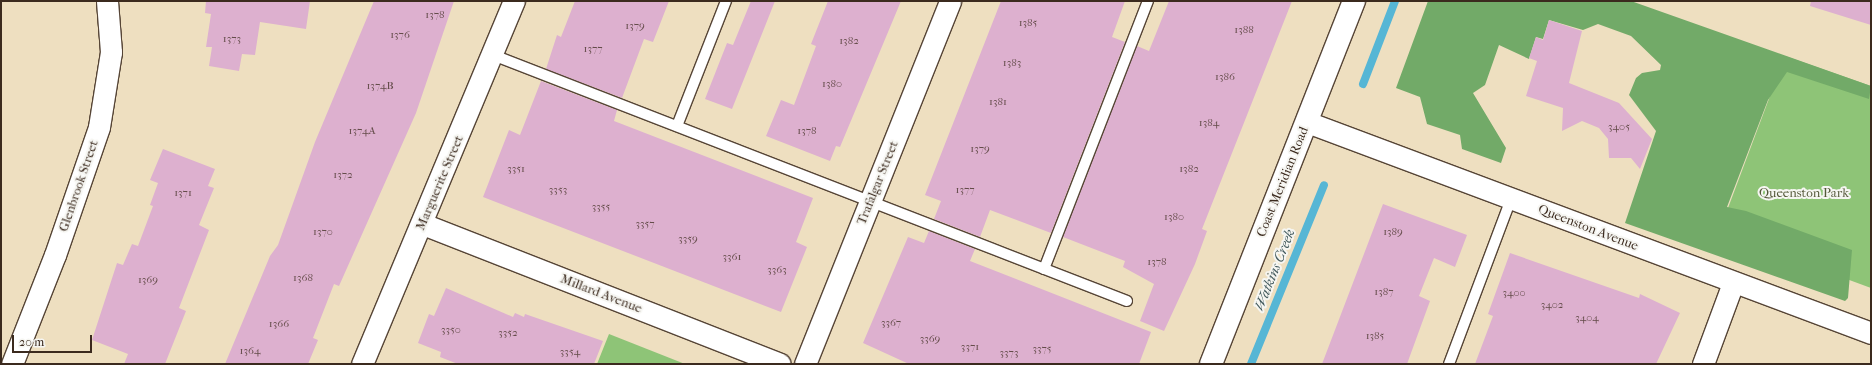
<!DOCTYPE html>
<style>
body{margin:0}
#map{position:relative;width:1872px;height:365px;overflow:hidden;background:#eedfc0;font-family:"IM FELL French Canon",serif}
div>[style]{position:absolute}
.green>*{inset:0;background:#8ec477}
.forest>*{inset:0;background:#72aa68}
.stream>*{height:8px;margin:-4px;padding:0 4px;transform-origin:4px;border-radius:4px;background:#56b6d5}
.building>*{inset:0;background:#ddb0cf}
.roads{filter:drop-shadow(1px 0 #564536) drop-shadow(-1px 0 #564536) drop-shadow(0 1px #564536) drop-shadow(0 -1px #564536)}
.service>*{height:10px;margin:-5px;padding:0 5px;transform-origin:5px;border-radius:5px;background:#fff}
.minor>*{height:21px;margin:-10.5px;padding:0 10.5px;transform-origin:10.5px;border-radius:10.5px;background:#fff}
.secondary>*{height:22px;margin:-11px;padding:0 11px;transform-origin:11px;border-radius:11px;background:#fff}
span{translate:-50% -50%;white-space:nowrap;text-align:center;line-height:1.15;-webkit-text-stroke:4px #f6f6f2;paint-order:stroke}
.number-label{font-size:11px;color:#644c4a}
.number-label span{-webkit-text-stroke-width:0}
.street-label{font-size:13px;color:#3b2a1e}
.park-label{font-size:13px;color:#545839}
.water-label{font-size:14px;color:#445b5e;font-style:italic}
.frame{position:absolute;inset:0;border:2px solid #3b2a1e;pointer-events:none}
.scale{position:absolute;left:12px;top:335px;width:80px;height:18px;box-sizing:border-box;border:2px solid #3b2a1e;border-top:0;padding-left:5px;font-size:12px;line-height:14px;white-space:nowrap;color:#3b2a1e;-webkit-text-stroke:3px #f6f6f2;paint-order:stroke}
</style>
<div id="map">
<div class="green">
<div style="clip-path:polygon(1785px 56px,1871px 86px,1871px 288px,1719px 232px)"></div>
<div style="clip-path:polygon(609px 334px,685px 364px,597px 364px)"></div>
</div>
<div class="forest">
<div style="clip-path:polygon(1428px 1px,1631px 1px,1871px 86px,1869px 99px,1787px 72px,1768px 100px,1727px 207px,1746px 211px,1852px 250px,1848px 298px,1845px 301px,1625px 223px,1656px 131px,1629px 95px,1636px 78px,1642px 73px,1660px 70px,1661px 65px,1631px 36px,1598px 24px,1583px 30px,1549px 20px,1543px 39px,1536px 37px,1529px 59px,1499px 45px,1485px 85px,1473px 93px,1506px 148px,1501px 163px,1462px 149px,1460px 135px,1427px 124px,1420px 97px,1396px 88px)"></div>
</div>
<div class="stream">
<div style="left:1363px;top:84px;width:89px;rotate:-68.9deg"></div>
<div style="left:1251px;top:364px;width:193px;rotate:-67.8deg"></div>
</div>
<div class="building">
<div style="clip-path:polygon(206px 1px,310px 1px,306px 29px,260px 22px,255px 55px,242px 54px,239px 71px,209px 66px,212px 47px,206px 47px,211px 14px,205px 13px)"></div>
<div style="clip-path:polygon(374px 1px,454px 1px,416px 113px,339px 286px,334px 284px,313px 338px,318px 340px,308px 364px,225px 364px,270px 256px,278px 245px,315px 142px)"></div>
<div style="clip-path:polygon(575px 1px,669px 1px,653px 42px,644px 39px,622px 98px,546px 69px,557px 35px,561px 37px)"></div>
<div style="clip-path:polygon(751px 1px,775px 1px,732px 109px,705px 99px,727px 43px,733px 45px)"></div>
<div style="clip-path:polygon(828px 1px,901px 1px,840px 147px,836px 146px,830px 161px,766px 136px,781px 100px,794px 105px,816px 46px,811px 44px)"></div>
<div style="clip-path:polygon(1001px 1px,1125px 1px,1112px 37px,1125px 42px,1051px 233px,990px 210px,980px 237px,934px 219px,941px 201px,925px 195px)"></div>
<div style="clip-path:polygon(1169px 1px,1292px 1px,1202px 229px,1207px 231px,1195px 264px,1164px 331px,1140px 321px,1154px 284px,1123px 267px,1125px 261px,1063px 237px,1137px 46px,1149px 51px)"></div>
<div style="clip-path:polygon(1811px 1px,1871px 1px,1871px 25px,1810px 6px)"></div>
<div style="clip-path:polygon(1549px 20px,1582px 31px,1569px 83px,1619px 103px,1652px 139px,1640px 169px,1631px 158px,1609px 158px,1608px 139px,1599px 128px,1582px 121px,1562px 131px,1563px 108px,1526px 96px,1537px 61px,1529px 58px,1536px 37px,1543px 40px)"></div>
<div style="clip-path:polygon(541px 81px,617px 110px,614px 121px,813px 198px,796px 242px,807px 247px,781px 312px,483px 197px,509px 130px,520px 135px)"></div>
<div style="clip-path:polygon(163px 149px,215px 169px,208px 186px,214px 188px,199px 225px,209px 230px,179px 308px,186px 311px,165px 364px,124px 364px,128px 354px,92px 340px,117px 263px,123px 265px,132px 244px,138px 246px,153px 206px,150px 205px,158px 183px,150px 180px)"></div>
<div style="clip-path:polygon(1383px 204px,1467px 235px,1455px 267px,1434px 258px,1419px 296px,1430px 301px,1407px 364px,1322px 364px)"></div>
<div style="clip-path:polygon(929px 231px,975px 249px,970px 261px,1151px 332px,1139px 364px,909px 364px,863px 343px,908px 237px,924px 243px)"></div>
<div style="clip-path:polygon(1510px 253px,1639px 298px,1640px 294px,1680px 313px,1656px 364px,1475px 364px,1493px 316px,1488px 314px)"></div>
<div style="clip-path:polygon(446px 288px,513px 317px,515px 313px,524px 317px,525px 314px,603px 341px,594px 364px,458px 364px,440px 357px,441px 352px,418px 343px,429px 314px,434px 316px)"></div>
</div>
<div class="roads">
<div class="service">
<div style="left:493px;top:55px;width:680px;rotate:21.21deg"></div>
<div style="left:677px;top:126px;width:134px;rotate:-68.6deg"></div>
<div style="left:1044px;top:269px;width:287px;rotate:-68.8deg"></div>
<div style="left:1449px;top:364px;width:176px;rotate:-69.4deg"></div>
</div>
<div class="minor">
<div style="left:1307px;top:122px;width:602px;rotate:20.51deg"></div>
<div style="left:423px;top:224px;width:383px;rotate:21.4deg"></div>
<div style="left:12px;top:364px;width:117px;rotate:-68.5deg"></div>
<div style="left:55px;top:255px;width:135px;rotate:-71deg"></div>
<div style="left:99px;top:127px;width:76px;rotate:-80.9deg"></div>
<div style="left:111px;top:52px;width:51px;rotate:-94.5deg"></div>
<div style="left:362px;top:364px;width:394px;rotate:-67.3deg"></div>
<div style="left:805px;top:364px;width:391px;rotate:-68.2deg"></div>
<div style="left:1703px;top:364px;width:86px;rotate:-69.7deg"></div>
</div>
<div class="secondary">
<div style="left:1211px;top:364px;width:390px;rotate:-68.5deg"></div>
</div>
</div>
<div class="number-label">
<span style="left:435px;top:15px">1378</span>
<span style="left:1028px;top:23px">1385</span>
<span style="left:635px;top:26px">1379</span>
<span style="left:1244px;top:30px">1388</span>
<span style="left:400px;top:35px">1376</span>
<span style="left:232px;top:39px">1373</span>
<span style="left:849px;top:41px">1382</span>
<span style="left:593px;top:49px">1377</span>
<span style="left:1012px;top:63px">1383</span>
<span style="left:1225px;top:77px">1386</span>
<span style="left:832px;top:84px">1380</span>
<span style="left:380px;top:86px">1374B</span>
<span style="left:998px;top:102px">1381</span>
<span style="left:1209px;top:123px">1384</span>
<span style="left:1619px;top:127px">3405</span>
<span style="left:362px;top:131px">1374A</span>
<span style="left:807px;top:131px">1378</span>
<span style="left:980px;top:149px">1379</span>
<span style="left:516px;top:169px">3351</span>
<span style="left:1189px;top:169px">1382</span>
<span style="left:343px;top:175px">1372</span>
<span style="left:558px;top:190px">3353</span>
<span style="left:965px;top:190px">1377</span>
<span style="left:183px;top:193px">1371</span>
<span style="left:601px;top:207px">3355</span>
<span style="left:1174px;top:217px">1380</span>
<span style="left:645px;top:224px">3357</span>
<span style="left:323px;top:232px">1370</span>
<span style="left:1393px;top:232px">1389</span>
<span style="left:688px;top:239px">3359</span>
<span style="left:732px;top:257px">3361</span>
<span style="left:1157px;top:262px">1378</span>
<span style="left:777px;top:270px">3363</span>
<span style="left:303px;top:278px">1368</span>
<span style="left:148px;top:280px">1369</span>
<span style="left:1384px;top:292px">1387</span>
<span style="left:1514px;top:293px">3400</span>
<span style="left:1552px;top:305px">3402</span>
<span style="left:1587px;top:318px">3404</span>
<span style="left:891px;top:323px">3367</span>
<span style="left:279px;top:324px">1366</span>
<span style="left:451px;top:330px">3350</span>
<span style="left:508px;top:333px">3352</span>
<span style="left:1375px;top:336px">1385</span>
<span style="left:930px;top:339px">3369</span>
<span style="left:970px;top:347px">3371</span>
<span style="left:1042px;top:349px">3375</span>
<span style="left:250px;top:351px">1364</span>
<span style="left:570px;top:352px">3354</span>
<span style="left:1009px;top:353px">3373</span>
</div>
<div class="street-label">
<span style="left:1283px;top:182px;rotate:-68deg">Coast Meridian Road</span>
<span style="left:440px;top:183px;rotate:-67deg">Marguerite Street</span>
<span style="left:878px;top:183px;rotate:-68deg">Trafalgar Street</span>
<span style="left:79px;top:186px;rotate:-71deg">Glenbrook Street</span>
<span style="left:1588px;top:228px;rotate:21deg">Queenston Avenue</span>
<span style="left:601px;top:294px;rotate:21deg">Millard Avenue</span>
</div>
<div class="park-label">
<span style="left:1804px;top:193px">Queenston Park</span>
</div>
<div class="water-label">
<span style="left:1275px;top:270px;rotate:-68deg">Watkins Creek</span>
</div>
<div class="frame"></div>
<div class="scale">20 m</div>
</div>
